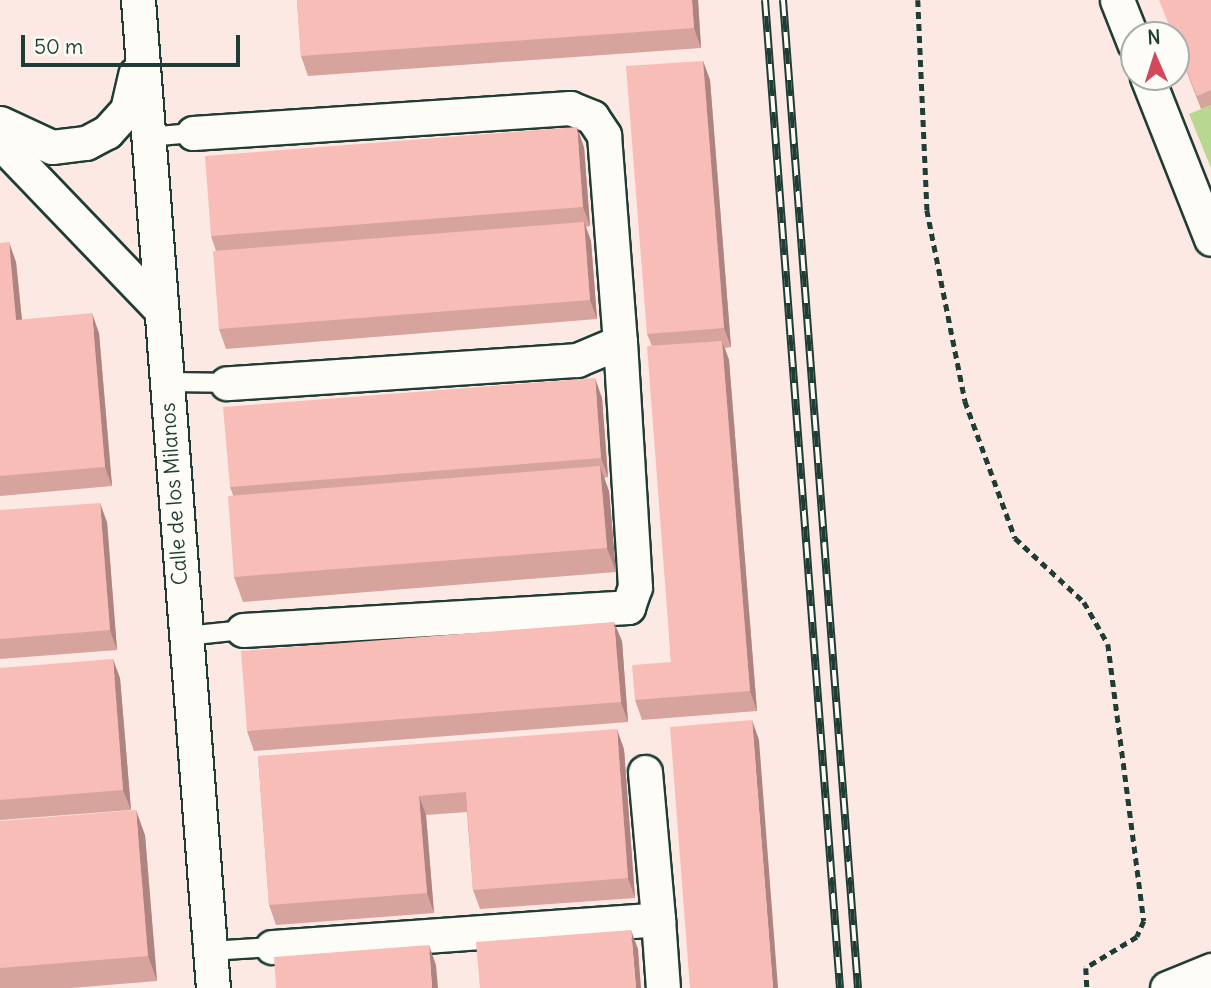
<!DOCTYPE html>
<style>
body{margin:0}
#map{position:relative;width:1211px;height:988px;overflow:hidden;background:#fce9e4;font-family:Delius,sans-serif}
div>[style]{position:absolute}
.green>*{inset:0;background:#b8d790}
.path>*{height:4.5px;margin-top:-2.25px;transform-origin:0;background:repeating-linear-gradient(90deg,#1f3d34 0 7px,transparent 0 12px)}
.roads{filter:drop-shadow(2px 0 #1f3d34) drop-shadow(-2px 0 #1f3d34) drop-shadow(0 2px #1f3d34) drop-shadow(0 -2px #1f3d34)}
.service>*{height:18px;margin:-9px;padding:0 9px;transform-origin:9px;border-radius:9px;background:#fdfcf7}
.minor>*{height:33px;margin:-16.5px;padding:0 16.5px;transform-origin:16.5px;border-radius:16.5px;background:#fdfcf7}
.rail>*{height:8px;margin-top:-4px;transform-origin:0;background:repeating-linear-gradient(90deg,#fdfcf7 0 16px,#1f3d34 0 32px);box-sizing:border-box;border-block:2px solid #1f3d34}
.wall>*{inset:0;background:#d6a39d}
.shaded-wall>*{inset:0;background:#ae8480}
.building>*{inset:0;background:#f9bdb7}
span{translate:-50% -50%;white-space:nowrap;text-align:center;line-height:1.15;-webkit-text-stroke:7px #fdfcf7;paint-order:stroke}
.street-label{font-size:21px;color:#1f3d34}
.north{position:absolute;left:1120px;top:21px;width:70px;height:70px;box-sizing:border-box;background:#fdfcf7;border:2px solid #a4b0a9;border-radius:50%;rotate:357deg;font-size:19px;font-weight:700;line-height:28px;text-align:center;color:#1f3d34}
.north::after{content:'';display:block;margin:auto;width:24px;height:32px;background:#d1495b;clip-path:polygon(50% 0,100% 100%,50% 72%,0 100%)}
.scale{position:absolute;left:21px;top:35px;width:219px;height:32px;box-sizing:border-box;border:4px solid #1f3d34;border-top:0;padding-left:9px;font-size:21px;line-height:24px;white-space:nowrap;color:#1f3d34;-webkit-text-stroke:5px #fdfcf7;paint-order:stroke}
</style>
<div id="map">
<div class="green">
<div style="clip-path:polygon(1211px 105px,1211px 168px,1189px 114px)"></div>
</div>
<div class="path">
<div style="left:918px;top:0;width:210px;rotate:87.5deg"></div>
<div style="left:927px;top:210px;width:195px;rotate:78.7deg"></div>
<div style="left:965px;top:401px;width:146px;rotate:69.9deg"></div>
<div style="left:1015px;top:538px;width:94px;rotate:42.8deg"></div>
<div style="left:1084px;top:602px;width:48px;rotate:60.3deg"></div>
<div style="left:1108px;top:644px;width:279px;rotate:82.6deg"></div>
<div style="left:1144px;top:921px;width:17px;rotate:114deg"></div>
<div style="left:1137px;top:937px;width:60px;rotate:148.7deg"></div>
<div style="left:1086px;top:968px;width:20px;rotate:87deg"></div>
</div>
<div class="roads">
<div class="service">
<div style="left:148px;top:137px;width:45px;rotate:-5.1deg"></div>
<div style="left:165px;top:382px;width:62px;rotate:0.9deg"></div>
<div style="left:185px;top:636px;width:58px;rotate:-5.9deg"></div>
<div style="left:210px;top:951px;width:62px;rotate:-3.7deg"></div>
</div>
<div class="minor">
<div style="left:138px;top:0;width:991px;rotate:85.66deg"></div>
<div style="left:1117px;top:0;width:46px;rotate:68.4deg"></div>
<div style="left:1147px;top:77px;width:174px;rotate:68.4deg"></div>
<div style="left:0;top:123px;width:57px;rotate:24.8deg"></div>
<div style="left:52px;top:147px;width:34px;rotate:-7deg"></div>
<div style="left:86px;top:143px;width:24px;rotate:-28deg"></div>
<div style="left:107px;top:132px;width:30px;rotate:-48deg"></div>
<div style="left:127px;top:110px;width:37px;rotate:-77deg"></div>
<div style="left:193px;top:133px;width:378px;rotate:-3.8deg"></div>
<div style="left:570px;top:108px;width:24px;rotate:22deg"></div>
<div style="left:592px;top:117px;width:22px;rotate:56deg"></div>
<div style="left:604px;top:135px;width:208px;rotate:85.6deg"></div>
<div style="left:620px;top:342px;width:47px;rotate:157.3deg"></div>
<div style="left:577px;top:360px;width:351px;rotate:176.2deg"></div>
<div style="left:0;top:142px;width:230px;rotate:46.2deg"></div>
<div style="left:243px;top:630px;width:386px;rotate:-3.4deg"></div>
<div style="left:628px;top:607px;width:21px;rotate:-71deg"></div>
<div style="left:635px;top:587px;width:245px;rotate:-93.5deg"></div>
<div style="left:645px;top:772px;width:148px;rotate:84.9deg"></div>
<div style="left:272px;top:947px;width:387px;rotate:-4.1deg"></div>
<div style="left:658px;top:919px;width:69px;rotate:85.9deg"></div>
<div style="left:1167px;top:988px;width:48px;rotate:-22.2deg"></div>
</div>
</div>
<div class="rail">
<div style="left:765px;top:0;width:991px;rotate:85.66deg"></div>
<div style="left:783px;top:0;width:991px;rotate:85.66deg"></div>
</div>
<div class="wall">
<div style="clip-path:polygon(297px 0,698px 0,701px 48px,308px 76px,301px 56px)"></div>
<div style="clip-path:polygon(1211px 0,1211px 105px,1201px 109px,1176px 44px)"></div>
<div style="clip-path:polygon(703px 61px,710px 80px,731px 347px,725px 348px,729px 360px,757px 711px,642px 720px,635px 700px,671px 662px,652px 346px,647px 334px)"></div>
<div style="clip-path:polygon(584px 147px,590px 226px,586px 227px,591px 241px,597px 319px,226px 349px,219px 329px,216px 251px,211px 236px)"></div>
<div style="clip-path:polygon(0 243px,16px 262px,22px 320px,99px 333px,112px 486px,0 496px)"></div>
<div style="clip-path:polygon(602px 398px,608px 477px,604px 478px,609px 491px,616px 572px,243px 602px,234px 577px,233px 495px,230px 487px)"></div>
<div style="clip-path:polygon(0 510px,107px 522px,117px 650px,0 659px)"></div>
<div style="clip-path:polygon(622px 641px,628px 722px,254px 751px,247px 731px)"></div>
<div style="clip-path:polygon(0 668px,120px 678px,131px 810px,0 820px)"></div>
<div style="clip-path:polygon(624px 749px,635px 898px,480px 909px,473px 890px,467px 812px,426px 815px,434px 913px,276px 925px,269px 905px,258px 756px)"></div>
<div style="clip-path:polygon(0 821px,145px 835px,157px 981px,71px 988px,0 988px)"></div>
</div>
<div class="shaded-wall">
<div style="clip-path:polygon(692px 0,698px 0,701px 48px,694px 28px)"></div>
<div style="clip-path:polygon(703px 61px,710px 80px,731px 347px,724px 328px)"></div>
<div style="clip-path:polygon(577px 127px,584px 147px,590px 226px,583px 207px)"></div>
<div style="clip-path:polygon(584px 222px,591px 241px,597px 319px,590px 300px)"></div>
<div style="clip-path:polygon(9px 242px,16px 262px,24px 340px,16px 320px)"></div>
<div style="clip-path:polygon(92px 313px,99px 333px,112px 486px,105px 467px)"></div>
<div style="clip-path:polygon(722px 341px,729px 360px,757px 711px,750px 691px)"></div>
<div style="clip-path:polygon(595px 378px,602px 398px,608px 477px,601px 458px)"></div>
<div style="clip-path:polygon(600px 466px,609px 491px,616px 572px,607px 548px)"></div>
<div style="clip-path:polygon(100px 503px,107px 522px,117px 650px,110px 630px)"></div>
<div style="clip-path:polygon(614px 622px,622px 641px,628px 722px,621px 702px)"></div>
<div style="clip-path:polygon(113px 659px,120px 678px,131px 810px,123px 790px)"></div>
<div style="clip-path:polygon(752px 720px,759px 740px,778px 988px,773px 988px)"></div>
<div style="clip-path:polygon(617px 729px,624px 749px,635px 898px,628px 878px)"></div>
<div style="clip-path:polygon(419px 796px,426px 815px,434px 913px,427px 893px)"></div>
<div style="clip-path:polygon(136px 810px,145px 835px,157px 981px,148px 956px)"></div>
<div style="clip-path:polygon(631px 930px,638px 949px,641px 988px,636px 988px)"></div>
<div style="clip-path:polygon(429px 945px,436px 965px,438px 988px,432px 988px)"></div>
</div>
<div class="building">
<div style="clip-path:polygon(297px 0,692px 0,694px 28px,301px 56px)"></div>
<div style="clip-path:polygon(1159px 0,1211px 0,1211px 90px,1197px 96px,1176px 43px,1176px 35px,1173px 35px)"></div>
<div style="clip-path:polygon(703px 61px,724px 328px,647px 334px,626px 66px)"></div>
<div style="clip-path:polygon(577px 127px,583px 207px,211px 236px,205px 156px)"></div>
<div style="clip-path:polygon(584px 222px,590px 300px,219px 329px,213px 251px)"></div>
<div style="clip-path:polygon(9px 242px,16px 320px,92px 313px,105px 467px,0 476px,0 243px)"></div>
<div style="clip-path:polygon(722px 341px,750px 691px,635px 700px,632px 665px,671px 662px,647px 346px)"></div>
<div style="clip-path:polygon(595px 378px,601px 458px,230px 487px,223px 407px)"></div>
<div style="clip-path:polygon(600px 466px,607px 548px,234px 577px,228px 496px)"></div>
<div style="clip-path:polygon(100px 503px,110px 630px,0 639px,0 510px)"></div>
<div style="clip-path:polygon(614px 622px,621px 702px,247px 731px,241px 651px)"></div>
<div style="clip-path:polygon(113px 659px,123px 790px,0 800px,0 668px)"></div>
<div style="clip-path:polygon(752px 720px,773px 988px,690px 988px,670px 727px)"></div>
<div style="clip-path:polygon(617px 729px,628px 878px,473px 890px,466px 792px,419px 796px,427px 893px,269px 905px,258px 756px)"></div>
<div style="clip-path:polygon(136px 810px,148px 956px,0 968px,0 821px)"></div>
<div style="clip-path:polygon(631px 930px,636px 988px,480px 988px,476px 942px)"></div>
<div style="clip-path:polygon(429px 945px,432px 988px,276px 988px,274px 957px)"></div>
</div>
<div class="street-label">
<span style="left:174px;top:494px;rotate:-94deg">Calle de los Milanos</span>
</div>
<div class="north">N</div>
<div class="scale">50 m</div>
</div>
